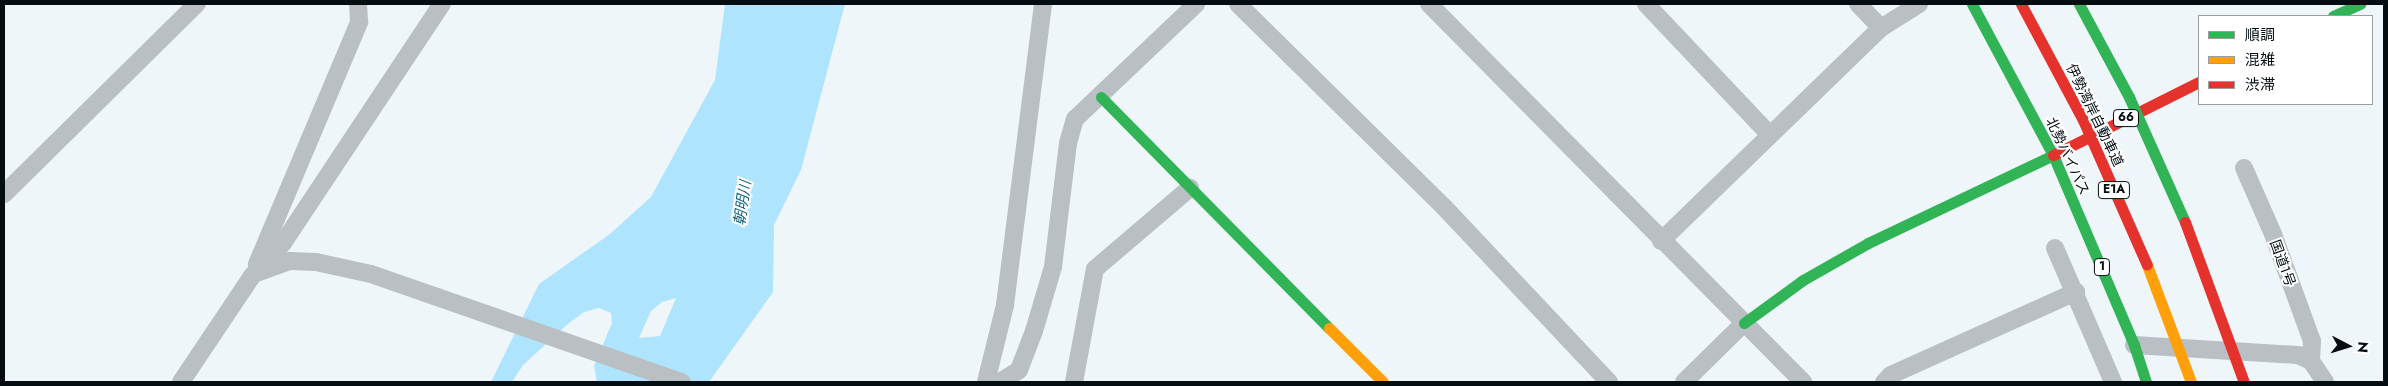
<!DOCTYPE html>
<meta charset="utf-8">
<style>
body{margin:0}
#map{position:relative;width:2388px;height:386px;overflow:hidden;background:#eef6fa;font-family:Jost,"Noto Sans JP",sans-serif}
div>[style]{position:absolute}
.water>*{inset:0;background:#aee4fd}
.street>*{height:18px;margin:-9px;padding:0 9px;transform-origin:9px;border-radius:9px;background:#b9bfc2}
.fast>*{height:11px;margin:-5.5px;padding:0 5.5px;transform-origin:5.5px;border-radius:5.5px;background:#30b455}
.slow>*{height:11px;margin:-5.5px;padding:0 5.5px;transform-origin:5.5px;border-radius:5.5px;background:#ff9f0a}
.jam>*{height:11px;margin:-5.5px;padding:0 5.5px;transform-origin:5.5px;border-radius:5.5px;background:#e5322d}
.fast-bridge>*{height:11px;margin:-5.5px;padding:0 5.5px;transform-origin:5.5px;border-radius:5.5px;background:#30b455}
.slow-bridge>*{height:11px;margin:-5.5px;padding:0 5.5px;transform-origin:5.5px;border-radius:5.5px;background:#ff9f0a}
.jam-bridge>*{height:11px;margin:-5.5px;padding:0 5.5px;transform-origin:5.5px;border-radius:5.5px;background:#e5322d}
span{translate:-50% -50%;white-space:nowrap;text-align:center;line-height:1.15;-webkit-text-stroke:4px #fff;paint-order:stroke}
.shield-label span{padding:1px 4px;background:#fff;border:1px solid;border-radius:4px;-webkit-text-stroke-width:0}
.shield-label{font-size:12px;color:#030d12;font-weight:700}
.street-label{font-size:14px;color:#030d12}
.water-label{font-size:15px;color:#12607c;font-style:italic}
.frame{position:absolute;inset:0;border:5px solid #030d12;pointer-events:none}
.legend{position:absolute;left:2198px;top:15px;width:175px;height:90px;box-sizing:border-box;background:#fff;border:1px solid #9a9ea0;margin:0;padding:6px 9px;list-style:none;font-size:15px;color:#030d12}
.legend li{display:flex;align-items:center;gap:10px;height:25px}
.legend b{width:25px;border:1px solid #9a9ea0}
.north{position:absolute;left:2323px;top:321px;width:50px;height:50px;-webkit-text-stroke:4px #fff;paint-order:stroke;rotate:95deg;font-size:14px;font-weight:700;line-height:20px;text-align:center;color:#030d12}
.north::after{content:'';display:block;margin:auto;width:18px;height:22px;background:#030d12;clip-path:polygon(50% 0,100% 100%,50% 72%,0 100%)}
</style>
<div id="map">
<div class="water">
<div style="clip-path:polygon(evenodd,725px 4px,845px 4px,801px 170px,774px 225px,773px 292px,709px 382px,597px 382px,594px 366px,612px 323px,611px 313px,599px 308px,584px 312px,569px 323px,523px 365px,512px 382px,491px 382px,539px 284px,610px 234px,651px 197px,715px 80px,725px 4px,676px 298px,660px 336px,639px 338px,651px 311px,662px 302px,676px 298px)"></div>
</div>
<div class="street">
<div style="left:1238px;top:4px;width:289px;rotate:44.6deg"></div>
<div style="left:1444px;top:207px;width:241px;rotate:46.7deg"></div>
<div style="left:1429px;top:4px;width:532px;rotate:45.3deg"></div>
<div style="left:1646px;top:4px;width:179px;rotate:46.6deg"></div>
<div style="left:1858px;top:4px;width:33px;rotate:46deg"></div>
<div style="left:2244px;top:168px;width:72px;rotate:66.3deg"></div>
<div style="left:2273px;top:234px;width:114px;rotate:70deg"></div>
<div style="left:2312px;top:341px;width:20px;rotate:93deg"></div>
<div style="left:4px;top:194px;width:271px;rotate:-44.6deg"></div>
<div style="left:1661px;top:241px;width:306px;rotate:-44.1deg"></div>
<div style="left:1881px;top:28px;width:45px;rotate:-32.3deg"></div>
<div style="left:2055px;top:248px;width:146px;rotate:66.6deg"></div>
<div style="left:257px;top:264px;width:263px;rotate:-67.1deg"></div>
<div style="left:359px;top:22px;width:18px;rotate:-93deg"></div>
<div style="left:259px;top:272px;width:33px;rotate:-20deg"></div>
<div style="left:290px;top:261px;width:26px;rotate:2deg"></div>
<div style="left:316px;top:262px;width:56px;rotate:12.3deg"></div>
<div style="left:371px;top:274px;width:329px;rotate:19.2deg"></div>
<div style="left:2134px;top:345px;width:164px;rotate:3.5deg"></div>
<div style="left:2298px;top:355px;width:14px;rotate:25deg"></div>
<div style="left:2311px;top:361px;width:25px;rotate:56deg"></div>
<div style="left:181px;top:382px;width:128px;rotate:-56.2deg"></div>
<div style="left:252px;top:276px;width:45px;rotate:-46.8deg"></div>
<div style="left:283px;top:243px;width:287px;rotate:-56.4deg"></div>
<div style="left:986px;top:382px;width:79px;rotate:-76.1deg"></div>
<div style="left:1005px;top:305px;width:303px;rotate:-82.8deg"></div>
<div style="left:1000px;top:382px;width:22px;rotate:-32deg"></div>
<div style="left:1019px;top:370px;width:42px;rotate:-69deg"></div>
<div style="left:1034px;top:331px;width:67px;rotate:-73.5deg"></div>
<div style="left:1053px;top:267px;width:125px;rotate:-83.1deg"></div>
<div style="left:1068px;top:143px;width:25px;rotate:-74deg"></div>
<div style="left:1075px;top:119px;width:167px;rotate:-43.5deg"></div>
<div style="left:1074px;top:382px;width:115px;rotate:-79.5deg"></div>
<div style="left:1095px;top:269px;width:125px;rotate:-40.5deg"></div>
<div style="left:1684px;top:382px;width:84px;rotate:-44.5deg"></div>
<div style="left:1884px;top:382px;width:10px;rotate:-45deg"></div>
<div style="left:1891px;top:375px;width:203px;rotate:-24.2deg"></div>
</div>
<div class="fast">
<div style="left:1972px;top:4px;width:171px;rotate:61.8deg"></div>
<div style="left:2053px;top:155px;width:207px;rotate:66.9deg"></div>
<div style="left:2134px;top:345px;width:39px;rotate:72deg"></div>
<div style="left:2333px;top:16px;width:30px;rotate:-24deg"></div>
<div style="left:1101px;top:97px;width:325px;rotate:45.4deg"></div>
<div style="left:1744px;top:323px;width:73px;rotate:-36.1deg"></div>
<div style="left:1803px;top:280px;width:75px;rotate:-29.6deg"></div>
<div style="left:1868px;top:243px;width:205px;rotate:-25.4deg"></div>
</div>
<div class="slow">
<div style="left:1329px;top:328px;width:76px;rotate:45deg"></div>
</div>
<div class="jam">
<div style="left:2053px;top:155px;width:163px;rotate:-26.6deg"></div>
</div>
<div class="fast-bridge">
<div style="left:2079px;top:4px;width:106px;rotate:61.7deg"></div>
<div style="left:2129px;top:97px;width:137px;rotate:65.9deg"></div>
</div>
<div class="slow-bridge">
<div style="left:2147px;top:265px;width:125px;rotate:69.4deg"></div>
</div>
<div class="jam-bridge">
<div style="left:2021px;top:4px;width:132px;rotate:61.9deg"></div>
<div style="left:2083px;top:120px;width:158px;rotate:66.2deg"></div>
<div style="left:2185px;top:222px;width:171px;rotate:69.8deg"></div>
</div>
<div class="shield-label">
<span style="left:2126px;top:118px">66</span>
<span style="left:2114px;top:190px">E1A</span>
<span style="left:2102px;top:267px">1</span>
</div>
<div class="street-label">
<span style="left:2095px;top:115px;rotate:64deg">伊勢湾岸自動車道</span>
<span style="left:2068px;top:156px;rotate:65deg">北勢バイパス</span>
<span style="left:2283px;top:263px;rotate:70deg">国道1号</span>
</div>
<div class="water-label">
<span style="left:743px;top:203px;rotate:-82deg">朝明川</span>
</div>
<div class="frame"></div>
<ul class="legend">
<li><b style="height:6px;background:#30b455"></b>順調</li>
<li><b style="height:6px;background:#ff9f0a"></b>混雑</li>
<li><b style="height:6px;background:#e5322d"></b>渋滞</li>
</ul>
<div class="north">N</div>
</div>
